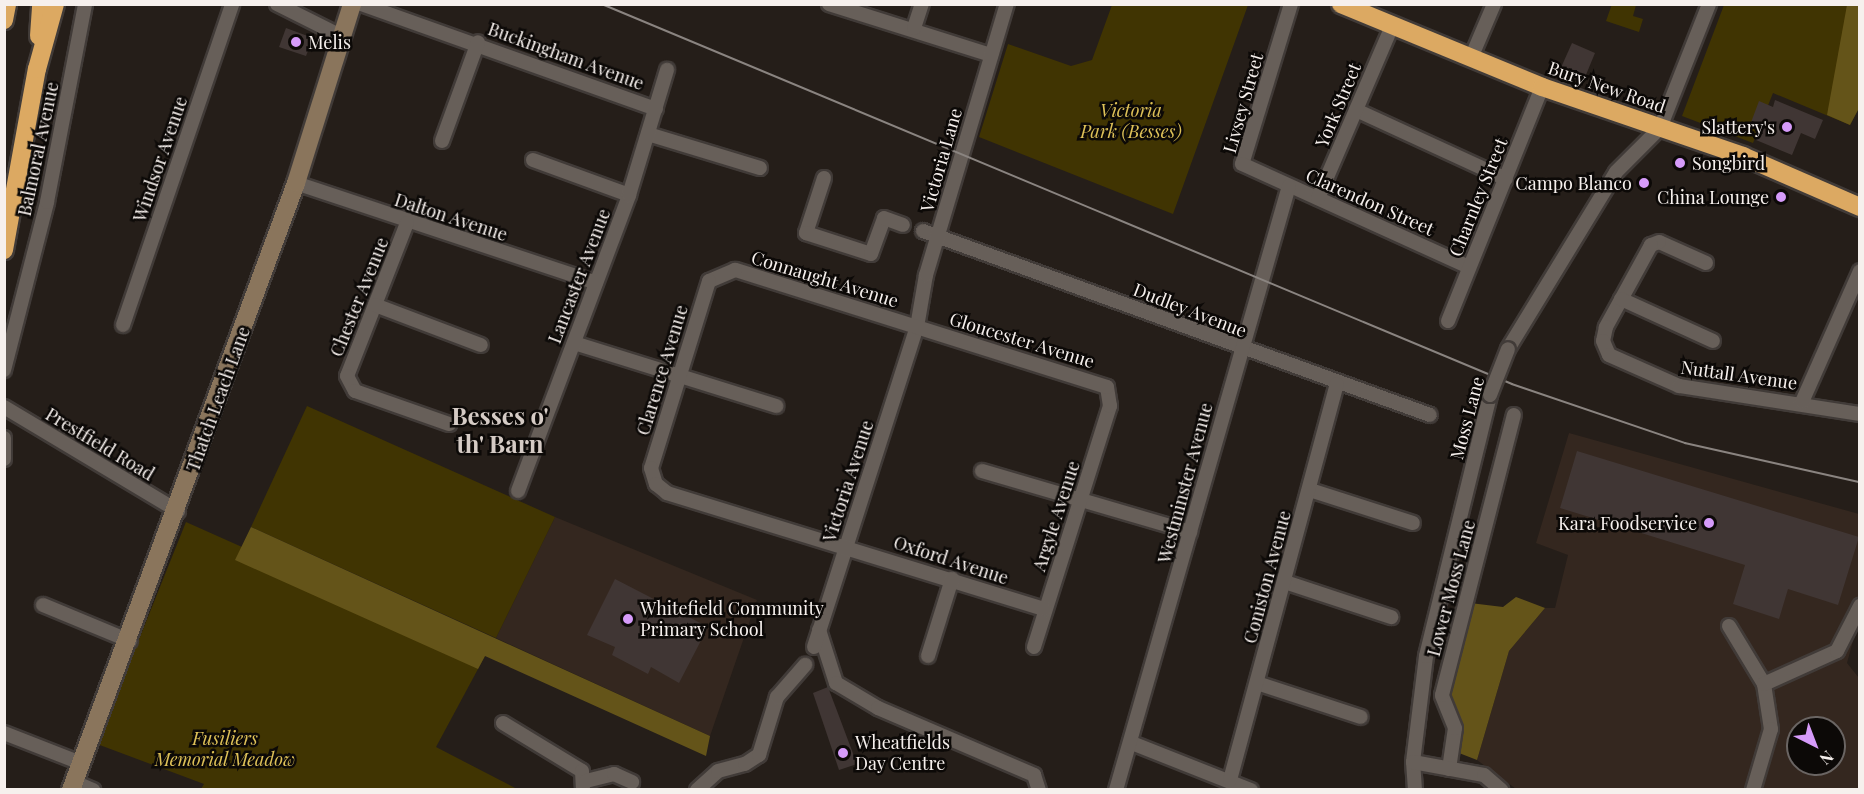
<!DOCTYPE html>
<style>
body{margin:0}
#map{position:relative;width:1864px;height:794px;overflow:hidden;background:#251e19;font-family:"Playfair Display",serif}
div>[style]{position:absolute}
.built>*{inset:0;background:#34271f}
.green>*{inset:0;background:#403402}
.forest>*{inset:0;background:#645419}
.building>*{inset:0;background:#403634}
.roads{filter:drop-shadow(2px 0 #413b38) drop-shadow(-2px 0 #413b38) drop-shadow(0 2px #413b38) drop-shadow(0 -2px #413b38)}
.street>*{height:14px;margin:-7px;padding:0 7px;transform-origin:7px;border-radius:7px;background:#675f59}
.secondary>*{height:18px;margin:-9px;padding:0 9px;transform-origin:9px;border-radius:9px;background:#8a755c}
.highway>*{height:18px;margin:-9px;padding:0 9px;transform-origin:9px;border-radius:9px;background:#dca962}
.tram>*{height:1.5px;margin:-0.75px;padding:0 0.75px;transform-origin:0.75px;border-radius:0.75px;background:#8a8480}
.bridges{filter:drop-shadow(2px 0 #413b38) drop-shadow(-2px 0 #413b38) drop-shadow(0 2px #413b38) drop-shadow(0 -2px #413b38)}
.street-bridge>*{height:14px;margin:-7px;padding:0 7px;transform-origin:7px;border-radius:7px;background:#675f59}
.dots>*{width:16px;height:16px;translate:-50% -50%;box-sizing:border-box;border:3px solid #0c0907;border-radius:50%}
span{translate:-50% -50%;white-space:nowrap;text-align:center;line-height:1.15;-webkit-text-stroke:5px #0c0907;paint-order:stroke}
.poi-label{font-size:18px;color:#f6f0ed}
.left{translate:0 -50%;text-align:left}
.right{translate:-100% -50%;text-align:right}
.street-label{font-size:18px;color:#f6f0ed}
.park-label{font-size:18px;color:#dec158;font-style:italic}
.district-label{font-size:24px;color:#d5cbc5;font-weight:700}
.frame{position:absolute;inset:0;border:6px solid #f6f0ed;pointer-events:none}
.north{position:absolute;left:1786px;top:716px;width:60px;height:60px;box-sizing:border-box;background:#0c0907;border:2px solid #6a6563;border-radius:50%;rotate:138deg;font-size:16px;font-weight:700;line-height:24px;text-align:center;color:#f6f0ed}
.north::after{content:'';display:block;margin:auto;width:21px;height:27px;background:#d69bfa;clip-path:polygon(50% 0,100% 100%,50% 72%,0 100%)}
</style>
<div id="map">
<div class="built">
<div style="clip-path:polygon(evenodd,1569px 433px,1859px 514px,1859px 619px,1847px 663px,1859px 678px,1859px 789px,1516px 789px,1477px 760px,1509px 651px,1545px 608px,1555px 608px,1568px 555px,1536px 543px,1569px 433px,1798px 728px,1834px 728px,1834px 764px,1798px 764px,1798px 728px)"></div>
<div style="clip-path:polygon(555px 517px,757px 600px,710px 736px,496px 638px)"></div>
</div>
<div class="green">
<div style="clip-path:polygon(1612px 4px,1636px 5px,1633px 16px,1643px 19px,1639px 32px,1606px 21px)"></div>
<div style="clip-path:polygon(1112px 5px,1248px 5px,1173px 214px,979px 137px,1008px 44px,1071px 66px,1092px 60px)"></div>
<div style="clip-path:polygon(1724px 5px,1859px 5px,1859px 108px,1850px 125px,1773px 93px,1753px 143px,1682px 116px)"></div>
<div style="clip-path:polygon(307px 406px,555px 517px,496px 638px,251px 527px)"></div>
<div style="clip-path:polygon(186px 522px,485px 656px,436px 747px,517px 789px,201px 789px,204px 784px,97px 744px)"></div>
</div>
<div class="forest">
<div style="clip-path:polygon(1847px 5px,1860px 5px,1859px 108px,1850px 125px,1827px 115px)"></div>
<div style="clip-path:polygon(251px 527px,710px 736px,706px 756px,485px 656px,478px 669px,235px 560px)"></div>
<div style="clip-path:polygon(1516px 597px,1545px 608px,1509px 651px,1477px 760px,1459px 753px,1458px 725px,1448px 692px,1470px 603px,1503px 607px)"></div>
</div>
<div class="building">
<div style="clip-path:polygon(286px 28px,313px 38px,306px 56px,279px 47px)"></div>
<div style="clip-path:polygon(1572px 43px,1595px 53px,1583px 82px,1559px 72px)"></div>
<div style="clip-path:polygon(1775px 100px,1823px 120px,1815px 139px,1801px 133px,1792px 155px,1756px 140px,1761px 129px,1750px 125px,1759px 101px,1773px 107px)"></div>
<div style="clip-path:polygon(1577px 451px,1859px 537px,1838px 605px,1788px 589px,1779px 619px,1733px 604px,1745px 565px,1560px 508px)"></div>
<div style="clip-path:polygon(615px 579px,708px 627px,679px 683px,651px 667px,648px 674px,612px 655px,615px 647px,587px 635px)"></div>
<div style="clip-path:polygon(828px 687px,857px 764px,839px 770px,813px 693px)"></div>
</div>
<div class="roads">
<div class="street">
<div style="left:277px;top:4px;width:72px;rotate:26.6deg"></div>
<div style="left:361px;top:4px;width:313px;rotate:19.6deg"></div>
<div style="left:829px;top:4px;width:170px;rotate:17.5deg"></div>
<div style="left:1291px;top:4px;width:167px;rotate:107deg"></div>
<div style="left:1242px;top:164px;width:249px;rotate:24.4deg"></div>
<div style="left:914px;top:28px;width:25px;rotate:-72deg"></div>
<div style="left:1471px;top:58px;width:59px;rotate:-66.9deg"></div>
<div style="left:1356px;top:110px;width:165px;rotate:24.7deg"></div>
<div style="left:648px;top:134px;width:117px;rotate:16.9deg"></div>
<div style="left:442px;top:141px;width:105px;rotate:-70deg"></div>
<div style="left:533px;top:160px;width:102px;rotate:20deg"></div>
<div style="left:824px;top:178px;width:58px;rotate:108.1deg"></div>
<div style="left:806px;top:233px;width:68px;rotate:17.9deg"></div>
<div style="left:871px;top:254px;width:38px;rotate:-70deg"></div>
<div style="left:884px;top:218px;width:20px;rotate:20deg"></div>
<div style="left:296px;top:183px;width:316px;rotate:18.4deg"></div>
<div style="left:1318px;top:198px;width:187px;rotate:-66.7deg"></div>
<div style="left:407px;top:223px;width:164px;rotate:111.4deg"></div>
<div style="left:347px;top:376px;width:17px;rotate:62deg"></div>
<div style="left:355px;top:391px;width:100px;rotate:19.3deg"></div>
<div style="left:923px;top:231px;width:539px;rotate:19.95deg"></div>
<div style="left:1706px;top:263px;width:51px;rotate:-155.9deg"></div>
<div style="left:1659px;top:242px;width:9px;rotate:159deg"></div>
<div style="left:1651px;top:245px;width:94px;rotate:118.8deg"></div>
<div style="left:1606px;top:327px;width:14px;rotate:102deg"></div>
<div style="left:1603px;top:341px;width:15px;rotate:67deg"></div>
<div style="left:1609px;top:355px;width:77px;rotate:23.9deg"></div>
<div style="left:1679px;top:386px;width:183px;rotate:8.8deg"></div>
<div style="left:1621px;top:299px;width:101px;rotate:24.5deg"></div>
<div style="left:375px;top:305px;width:113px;rotate:20.7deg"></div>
<div style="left:1448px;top:321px;width:252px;rotate:-68.1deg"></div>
<div style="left:123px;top:325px;width:339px;rotate:-71.2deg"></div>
<div style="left:574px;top:343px;width:212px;rotate:17.3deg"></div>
<div style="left:1508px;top:349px;width:207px;rotate:-58.6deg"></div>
<div style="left:1616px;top:172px;width:62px;rotate:-45deg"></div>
<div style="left:1660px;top:128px;width:133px;rotate:-68.4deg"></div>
<div style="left:4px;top:370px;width:173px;rotate:-75.6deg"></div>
<div style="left:47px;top:202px;width:202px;rotate:-79.1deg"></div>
<div style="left:1802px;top:402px;width:143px;rotate:-66.1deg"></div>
<div style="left:4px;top:407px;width:203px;rotate:30.9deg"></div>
<div style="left:4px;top:438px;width:21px;rotate:90deg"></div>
<div style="left:982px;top:471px;width:217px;rotate:16.3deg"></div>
<div style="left:1310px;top:490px;width:108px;rotate:17.8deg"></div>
<div style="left:518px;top:491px;width:316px;rotate:-69.4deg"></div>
<div style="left:629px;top:195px;width:131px;rotate:-73.1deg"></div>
<div style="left:1285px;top:582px;width:112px;rotate:18.3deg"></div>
<div style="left:43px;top:605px;width:94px;rotate:22.5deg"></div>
<div style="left:1729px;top:626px;width:68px;rotate:58.9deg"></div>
<div style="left:1764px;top:684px;width:46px;rotate:81.2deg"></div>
<div style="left:1771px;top:729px;width:64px;rotate:106.4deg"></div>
<div style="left:819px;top:630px;width:56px;rotate:72.2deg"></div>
<div style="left:836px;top:683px;width:49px;rotate:30.8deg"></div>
<div style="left:878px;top:708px;width:170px;rotate:23.2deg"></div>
<div style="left:1034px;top:775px;width:16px;rotate:72deg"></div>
<div style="left:814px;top:647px;width:336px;rotate:-72.2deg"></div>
<div style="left:917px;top:327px;width:53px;rotate:-80.2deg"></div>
<div style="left:926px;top:275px;width:283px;rotate:-73.4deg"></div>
<div style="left:1034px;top:647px;width:253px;rotate:-72.5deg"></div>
<div style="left:1110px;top:406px;width:19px;rotate:-99deg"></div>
<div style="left:1107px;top:387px;width:390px;rotate:-162.5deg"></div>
<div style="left:735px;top:270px;width:28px;rotate:157deg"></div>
<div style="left:709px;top:281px;width:196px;rotate:107.2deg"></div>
<div style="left:651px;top:468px;width:17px;rotate:73deg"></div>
<div style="left:656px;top:484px;width:14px;rotate:39deg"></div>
<div style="left:667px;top:493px;width:395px;rotate:17.1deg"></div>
<div style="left:928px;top:656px;width:81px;rotate:-72.7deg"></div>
<div style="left:1257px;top:683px;width:109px;rotate:18.1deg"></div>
<div style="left:1764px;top:684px;width:80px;rotate:-24.3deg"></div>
<div style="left:1837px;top:651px;width:51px;rotate:-62.9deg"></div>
<div style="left:503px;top:723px;width:92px;rotate:31.3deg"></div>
<div style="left:582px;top:771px;width:19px;rotate:87deg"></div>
<div style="left:4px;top:733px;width:83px;rotate:21.3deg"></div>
<div style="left:1132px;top:743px;width:128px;rotate:21.6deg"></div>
<div style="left:1413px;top:762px;width:107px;rotate:-83deg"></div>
<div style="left:1426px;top:656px;width:269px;rotate:-76.2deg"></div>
<div style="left:1449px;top:769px;width:41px;rotate:-81.7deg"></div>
<div style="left:1455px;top:728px;width:35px;rotate:-112deg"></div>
<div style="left:1442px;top:695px;width:289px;rotate:-75.6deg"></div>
<div style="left:1230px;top:780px;width:410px;rotate:-74.9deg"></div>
<div style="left:586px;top:781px;width:29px;rotate:-14deg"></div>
<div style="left:614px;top:774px;width:20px;rotate:24deg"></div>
<div style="left:74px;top:782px;width:21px;rotate:23deg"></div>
<div style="left:697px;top:790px;width:28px;rotate:-42deg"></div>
<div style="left:718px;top:771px;width:28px;rotate:-15deg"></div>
<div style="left:745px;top:764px;width:17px;rotate:-33deg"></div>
<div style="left:759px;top:755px;width:61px;rotate:-72.8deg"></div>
<div style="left:777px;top:697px;width:43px;rotate:-48.8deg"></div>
<div style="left:1116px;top:790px;width:628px;rotate:-74.02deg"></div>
<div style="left:1415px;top:790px;width:28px;rotate:-94deg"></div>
<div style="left:1413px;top:762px;width:72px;rotate:10.4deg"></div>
<div style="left:1484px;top:775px;width:23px;rotate:41deg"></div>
</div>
<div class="secondary">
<div style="left:71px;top:790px;width:647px;rotate:-69.66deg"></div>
<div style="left:296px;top:183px;width:188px;rotate:-72.6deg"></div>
</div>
<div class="highway">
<div style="left:1341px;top:4px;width:217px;rotate:22.4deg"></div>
<div style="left:1542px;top:87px;width:213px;rotate:18.9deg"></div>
<div style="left:1743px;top:156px;width:128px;rotate:23.6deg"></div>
<div style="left:4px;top:20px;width:16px;rotate:-79deg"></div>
<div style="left:39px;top:36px;width:32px;rotate:-86deg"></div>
<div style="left:4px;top:250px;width:184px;rotate:-79.7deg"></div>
<div style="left:37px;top:69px;width:67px;rotate:-74.5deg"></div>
</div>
</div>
<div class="tram">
<div style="left:602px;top:4px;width:986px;rotate:22.66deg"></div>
<div style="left:1512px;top:384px;width:183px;rotate:18.8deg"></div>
<div style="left:1685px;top:443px;width:179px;rotate:12.6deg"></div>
</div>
<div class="bridges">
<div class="street-bridge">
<div style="left:1490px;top:395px;width:49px;rotate:-68.6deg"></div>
</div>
</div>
<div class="dots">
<div style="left:296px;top:42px;background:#d69bfa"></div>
<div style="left:1787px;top:127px;background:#d69bfa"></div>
<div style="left:1680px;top:163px;background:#d69bfa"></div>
<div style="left:1644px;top:183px;background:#d69bfa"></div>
<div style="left:1781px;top:197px;background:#d69bfa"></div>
<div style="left:1709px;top:523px;background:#d69bfa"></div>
<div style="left:628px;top:619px;background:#d69bfa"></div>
<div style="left:843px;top:753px;background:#d69bfa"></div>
</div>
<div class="poi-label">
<span class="left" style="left:308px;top:42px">Melis</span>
<span class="right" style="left:1775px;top:127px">Slattery's</span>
<span class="left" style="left:1692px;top:163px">Songbird</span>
<span class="right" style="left:1632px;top:183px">Campo Blanco</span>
<span class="right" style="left:1769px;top:197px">China Lounge</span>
<span class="right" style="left:1697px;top:523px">Kara Foodservice</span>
<span class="left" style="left:640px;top:619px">Whitefield Community<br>Primary School</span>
<span class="left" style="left:855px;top:753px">Wheatfields<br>Day Centre</span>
</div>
<div class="street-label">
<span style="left:566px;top:56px;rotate:20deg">Buckingham Avenue</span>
<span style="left:1607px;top:87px;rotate:19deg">Bury New Road</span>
<span style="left:1243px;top:103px;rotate:-74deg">Livsey Street</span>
<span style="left:1338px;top:105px;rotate:-67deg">York Street</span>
<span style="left:38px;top:149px;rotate:-78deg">Balmoral Avenue</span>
<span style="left:160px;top:159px;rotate:-71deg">Windsor Avenue</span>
<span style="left:941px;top:160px;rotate:-74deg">Victoria Lane</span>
<span style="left:1478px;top:197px;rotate:-68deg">Charnley Street</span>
<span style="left:1370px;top:202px;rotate:24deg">Clarendon Street</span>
<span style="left:451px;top:217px;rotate:18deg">Dalton Avenue</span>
<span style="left:579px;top:276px;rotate:-69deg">Lancaster Avenue</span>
<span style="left:825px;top:279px;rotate:17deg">Connaught Avenue</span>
<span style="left:359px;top:297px;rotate:-68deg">Chester Avenue</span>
<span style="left:1190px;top:310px;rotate:21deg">Dudley Avenue</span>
<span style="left:1022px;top:340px;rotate:17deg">Gloucester Avenue</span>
<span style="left:662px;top:370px;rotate:-73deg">Clarence Avenue</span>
<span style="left:1739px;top:375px;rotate:8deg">Nuttall Avenue</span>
<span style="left:218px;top:399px;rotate:-70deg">Thatch Leach Lane</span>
<span style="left:1467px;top:418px;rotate:-75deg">Moss Lane</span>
<span style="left:100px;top:444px;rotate:31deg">Prestfield Road</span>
<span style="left:848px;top:481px;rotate:-72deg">Victoria Avenue</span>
<span style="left:1185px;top:483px;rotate:-75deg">Westminster Avenue</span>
<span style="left:1056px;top:516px;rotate:-72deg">Argyle Avenue</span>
<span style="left:951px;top:560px;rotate:18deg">Oxford Avenue</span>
<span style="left:1267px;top:577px;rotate:-75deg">Coniston Avenue</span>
<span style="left:1451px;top:588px;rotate:-75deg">Lower Moss Lane</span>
</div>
<div class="park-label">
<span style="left:1131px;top:121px">Victoria<br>Park (Besses)</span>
<span style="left:225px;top:749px">Fusiliers<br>Memorial Meadow</span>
</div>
<div class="district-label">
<span style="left:500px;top:430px">Besses o'<br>th' Barn</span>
</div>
<div class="frame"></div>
<div class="north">N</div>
</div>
